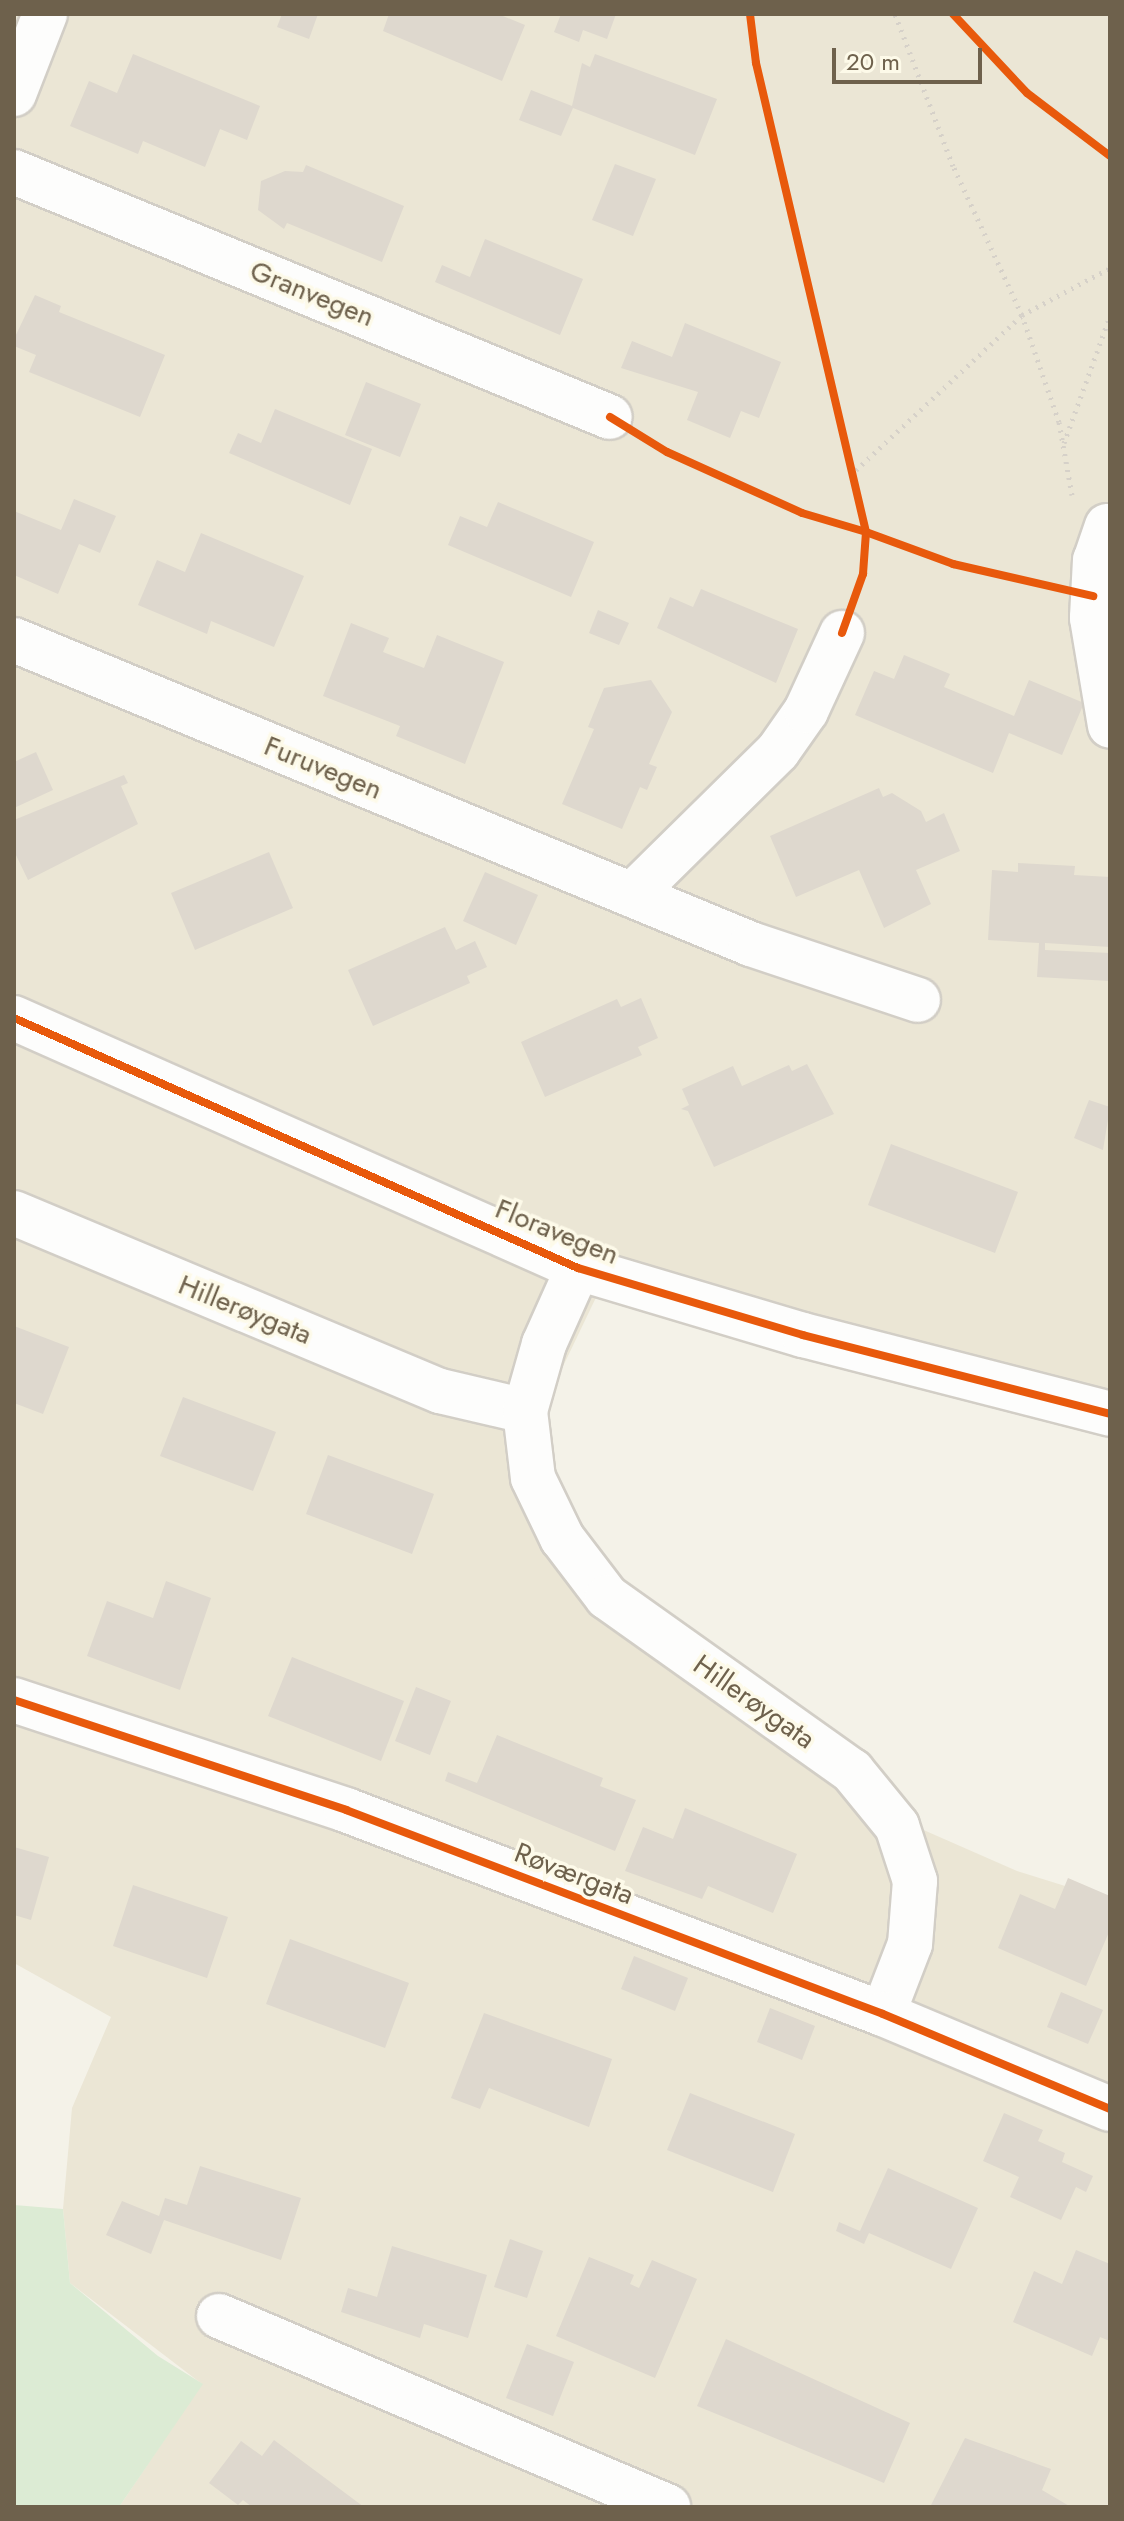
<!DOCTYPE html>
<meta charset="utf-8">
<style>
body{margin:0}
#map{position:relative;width:1124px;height:2521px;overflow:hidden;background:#f4f2e8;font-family:Jost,sans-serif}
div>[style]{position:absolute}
.residential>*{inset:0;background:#ebe6d5}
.green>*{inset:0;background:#dcebd4}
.building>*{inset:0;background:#ded8ce}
.path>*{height:5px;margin-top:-2.5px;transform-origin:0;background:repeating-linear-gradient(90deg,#d6d1c9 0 2px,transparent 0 8px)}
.roads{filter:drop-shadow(2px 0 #d2cec6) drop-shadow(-2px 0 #d2cec6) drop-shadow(0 2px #d2cec6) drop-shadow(0 -2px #d2cec6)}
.minor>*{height:44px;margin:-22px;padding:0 22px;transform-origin:22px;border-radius:22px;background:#fdfdfc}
.cycleway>*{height:8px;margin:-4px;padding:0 4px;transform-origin:4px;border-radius:4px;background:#e8590c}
span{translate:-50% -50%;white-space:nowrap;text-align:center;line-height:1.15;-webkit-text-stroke:7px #fdfae9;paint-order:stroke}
.street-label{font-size:28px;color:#6e614c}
.frame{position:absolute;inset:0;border:16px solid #6e614c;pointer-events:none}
.scale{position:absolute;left:832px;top:48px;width:150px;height:36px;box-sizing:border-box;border:4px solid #6e614c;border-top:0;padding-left:10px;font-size:24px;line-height:28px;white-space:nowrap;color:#6e614c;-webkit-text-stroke:6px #fdfae9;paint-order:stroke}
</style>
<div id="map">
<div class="residential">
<div style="clip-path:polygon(14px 14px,1110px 14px,1110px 1436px,956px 1398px,858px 1355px,602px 1285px,543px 1408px,540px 1512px,609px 1600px,919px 1828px,1017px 1871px,1110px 1900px,1110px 2507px,119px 2507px,202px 2384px,70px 2283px,63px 2209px,72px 2108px,111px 2017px,14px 1963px)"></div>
</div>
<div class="green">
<div style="clip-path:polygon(14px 2205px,63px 2209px,70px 2283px,158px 2356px,203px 2384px,119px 2507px,14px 2507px)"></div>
</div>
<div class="building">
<div style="clip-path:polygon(282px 14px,318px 14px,309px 39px,277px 27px)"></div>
<div style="clip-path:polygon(389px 14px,498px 14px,525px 25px,502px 81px,383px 31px)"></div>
<div style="clip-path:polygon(561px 14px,616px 14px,607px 39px,583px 30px,579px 42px,554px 32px)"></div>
<div style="clip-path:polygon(133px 54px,260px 106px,247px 140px,220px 129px,205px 167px,143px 141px,138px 154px,70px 126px,89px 81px,117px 93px)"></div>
<div style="clip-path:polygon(595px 54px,717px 99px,695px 155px,573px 108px,561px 136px,519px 120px,531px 90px,572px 106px,582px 63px,590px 67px)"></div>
<div style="clip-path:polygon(615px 164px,656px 179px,633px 236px,592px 220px)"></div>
<div style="clip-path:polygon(306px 165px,404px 206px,382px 262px,287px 223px,284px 229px,258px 210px,261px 181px,285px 171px,303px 172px)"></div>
<div style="clip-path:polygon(485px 239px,583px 279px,560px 335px,435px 282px,442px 265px,470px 277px)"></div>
<div style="clip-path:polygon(35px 295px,61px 306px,59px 312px,165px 355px,140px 417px,29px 372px,36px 355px,14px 346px,14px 339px)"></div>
<div style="clip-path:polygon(685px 323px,781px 362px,759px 418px,741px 411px,730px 438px,687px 420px,698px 392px,621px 368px,632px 341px,672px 357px)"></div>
<div style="clip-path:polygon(366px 382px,421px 404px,400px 457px,345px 435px)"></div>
<div style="clip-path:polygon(275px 409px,372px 449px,350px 505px,229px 453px,238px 433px,261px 443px)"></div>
<div style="clip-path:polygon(74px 499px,116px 516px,100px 553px,79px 544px,58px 594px,14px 575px,14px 511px,61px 530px)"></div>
<div style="clip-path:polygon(498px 502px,594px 542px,571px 597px,448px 545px,460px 516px,487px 527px)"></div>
<div style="clip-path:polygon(201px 533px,304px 576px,274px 647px,211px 621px,207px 634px,138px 605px,157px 560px,185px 572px)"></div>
<div style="clip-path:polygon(701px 589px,798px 629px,776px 683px,657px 628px,670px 597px,693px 607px)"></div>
<div style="clip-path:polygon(598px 610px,629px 623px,619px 645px,589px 633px)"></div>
<div style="clip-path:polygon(351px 623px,389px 638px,383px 652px,424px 668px,437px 635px,504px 662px,465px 764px,396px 736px,400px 726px,323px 696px)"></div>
<div style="clip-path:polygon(904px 655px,950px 674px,944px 687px,1014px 716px,1029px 680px,1084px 703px,1062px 755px,1009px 733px,993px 773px,855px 715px,874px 671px,894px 679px)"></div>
<div style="clip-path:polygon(651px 680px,672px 712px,649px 764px,657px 767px,647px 790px,640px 787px,622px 829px,562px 804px,594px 729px,588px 727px,604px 688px)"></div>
<div style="clip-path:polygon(36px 752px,53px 790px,14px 808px,14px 762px)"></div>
<div style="clip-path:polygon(124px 775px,128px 783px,121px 786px,138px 824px,28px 880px,14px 851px,14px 820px)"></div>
<div style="clip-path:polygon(879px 788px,883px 797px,892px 793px,921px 811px,926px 822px,944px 813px,960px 851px,916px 870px,931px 904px,884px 928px,859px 870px,796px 897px,770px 836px)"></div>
<div style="clip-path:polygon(269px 852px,293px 908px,195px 950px,171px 893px)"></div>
<div style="clip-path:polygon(1018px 863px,1075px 866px,1074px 875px,1110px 877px,1110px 947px,1045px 943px,1045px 950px,1110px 953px,1110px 981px,1037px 977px,1039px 943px,988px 940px,992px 870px,1018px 872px)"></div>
<div style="clip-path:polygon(485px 872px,538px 895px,516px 945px,463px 921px)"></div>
<div style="clip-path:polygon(445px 927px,456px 950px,475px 941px,487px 967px,467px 976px,470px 983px,373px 1026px,348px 970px)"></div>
<div style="clip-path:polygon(641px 998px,658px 1038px,638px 1047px,642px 1055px,545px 1097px,521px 1042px,617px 999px,621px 1007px)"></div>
<div style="clip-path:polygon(807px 1064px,834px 1114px,714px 1167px,688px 1111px,681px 1109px,689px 1105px,682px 1089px,733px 1066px,742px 1086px,789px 1065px,792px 1071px)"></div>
<div style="clip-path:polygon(1089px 1100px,1110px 1107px,1103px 1150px,1074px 1138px)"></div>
<div style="clip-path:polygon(891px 1144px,1018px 1192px,995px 1253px,868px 1205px)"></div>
<div style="clip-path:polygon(14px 1326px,69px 1347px,43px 1414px,14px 1403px)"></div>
<div style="clip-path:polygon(183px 1397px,276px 1432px,253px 1491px,160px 1456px)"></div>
<div style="clip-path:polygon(328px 1455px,434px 1494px,412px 1554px,306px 1514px)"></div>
<div style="clip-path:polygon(166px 1581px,211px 1598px,180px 1690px,87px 1656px,107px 1601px,153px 1618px)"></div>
<div style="clip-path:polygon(292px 1657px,404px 1701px,381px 1761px,268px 1716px)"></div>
<div style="clip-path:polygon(416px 1687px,451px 1701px,430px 1755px,395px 1741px)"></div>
<div style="clip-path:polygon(497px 1735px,603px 1778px,600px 1786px,636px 1800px,615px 1851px,445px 1781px,448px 1772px,477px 1783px)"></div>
<div style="clip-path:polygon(685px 1808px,797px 1854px,773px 1913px,708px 1886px,702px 1899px,625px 1871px,643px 1827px,673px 1839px)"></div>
<div style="clip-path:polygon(14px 1847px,49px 1857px,31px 1920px,14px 1915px)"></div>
<div style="clip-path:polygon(1068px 1878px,1110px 1896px,1109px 1932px,1086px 1986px,998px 1948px,1020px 1894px,1055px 1909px)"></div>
<div style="clip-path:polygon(133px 1885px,228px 1917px,207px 1978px,113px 1946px)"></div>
<div style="clip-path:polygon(290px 1939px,409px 1983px,385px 2048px,266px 2004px)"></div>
<div style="clip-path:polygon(634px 1956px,688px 1978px,675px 2011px,621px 1989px)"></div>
<div style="clip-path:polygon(1061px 1992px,1103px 2010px,1088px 2044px,1047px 2027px)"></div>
<div style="clip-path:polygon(770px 2008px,815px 2026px,802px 2060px,757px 2042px)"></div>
<div style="clip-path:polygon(484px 2013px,612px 2059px,589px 2127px,489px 2088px,480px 2109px,451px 2098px)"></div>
<div style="clip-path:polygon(690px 2093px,795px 2134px,773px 2192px,667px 2150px)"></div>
<div style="clip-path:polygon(1004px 2113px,1043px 2130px,1038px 2141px,1065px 2153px,1062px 2162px,1093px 2176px,1086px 2192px,1076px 2187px,1061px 2220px,1010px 2197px,1019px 2177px,983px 2161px)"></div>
<div style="clip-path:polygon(200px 2166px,301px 2198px,281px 2260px,164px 2220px,151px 2254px,106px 2235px,122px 2201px,159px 2216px,165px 2198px,187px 2205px)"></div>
<div style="clip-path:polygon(888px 2168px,978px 2208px,951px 2269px,869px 2233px,864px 2244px,836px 2231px,839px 2222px,860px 2231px)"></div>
<div style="clip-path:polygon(510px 2239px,543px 2251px,527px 2298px,494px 2287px)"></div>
<div style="clip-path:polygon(392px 2246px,487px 2275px,468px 2338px,424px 2324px,420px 2338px,341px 2312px,348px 2288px,377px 2297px)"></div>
<div style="clip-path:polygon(1076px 2250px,1110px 2264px,1110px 2341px,1100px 2337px,1092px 2356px,1013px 2322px,1034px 2271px,1062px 2284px)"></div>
<div style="clip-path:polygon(589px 2257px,634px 2275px,630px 2284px,639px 2288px,652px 2260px,697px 2279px,655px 2378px,556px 2336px)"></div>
<div style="clip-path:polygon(726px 2339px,910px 2423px,884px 2483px,697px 2406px)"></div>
<div style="clip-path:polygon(527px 2344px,574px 2362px,553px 2416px,506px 2398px)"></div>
<div style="clip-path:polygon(965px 2438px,1051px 2469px,1042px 2490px,1071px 2507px,930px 2507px)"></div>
<div style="clip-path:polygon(274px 2440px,364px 2507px,252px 2507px,243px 2500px,238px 2505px,209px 2483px,241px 2441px,262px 2456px)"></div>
</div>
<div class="path">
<div style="left:1064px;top:443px;width:135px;rotate:-70.1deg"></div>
<div style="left:856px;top:470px;width:227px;rotate:-43deg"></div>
<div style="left:1022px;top:315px;width:164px;rotate:-114.8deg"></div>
<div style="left:953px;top:166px;width:163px;rotate:-110.9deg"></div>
<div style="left:1072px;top:495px;width:74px;rotate:-100.1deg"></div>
<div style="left:1059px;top:422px;width:113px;rotate:-109.1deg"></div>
<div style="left:1022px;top:315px;width:100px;rotate:-28.1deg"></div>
</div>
<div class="roads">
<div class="minor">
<div style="left:14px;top:94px;width:86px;rotate:-68.8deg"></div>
<div style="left:14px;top:172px;width:644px;rotate:22.35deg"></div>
<div style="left:1107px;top:526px;width:36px;rotate:109deg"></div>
<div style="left:1095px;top:560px;width:58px;rotate:93deg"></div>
<div style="left:1092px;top:618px;width:109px;rotate:80.5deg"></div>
<div style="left:14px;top:640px;width:797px;rotate:22.42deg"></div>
<div style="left:751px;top:944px;width:176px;rotate:18.5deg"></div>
<div style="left:632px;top:895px;width:205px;rotate:-44.6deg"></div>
<div style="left:778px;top:751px;width:49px;rotate:-55deg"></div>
<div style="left:806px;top:711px;width:86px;rotate:-65.2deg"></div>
<div style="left:14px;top:1018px;width:617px;rotate:23.91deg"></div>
<div style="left:578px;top:1268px;width:235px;rotate:16.6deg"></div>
<div style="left:803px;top:1335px;width:317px;rotate:14.4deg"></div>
<div style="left:14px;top:1213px;width:462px;rotate:22.7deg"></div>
<div style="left:440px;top:1391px;width:87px;rotate:13.2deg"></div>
<div style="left:578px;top:1268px;width:83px;rotate:114.1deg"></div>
<div style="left:544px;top:1344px;width:70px;rotate:105.8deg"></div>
<div style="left:525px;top:1411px;width:67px;rotate:83.2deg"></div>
<div style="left:533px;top:1478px;width:67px;rotate:64.2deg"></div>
<div style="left:562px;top:1538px;width:74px;rotate:52.7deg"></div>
<div style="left:607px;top:1597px;width:301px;rotate:35.4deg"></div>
<div style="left:852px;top:1771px;width:71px;rotate:50.7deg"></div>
<div style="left:897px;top:1826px;width:58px;rotate:71.9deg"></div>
<div style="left:915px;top:1881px;width:63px;rotate:94.5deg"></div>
<div style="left:910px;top:1944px;width:75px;rotate:111.1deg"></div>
<div style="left:14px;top:1700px;width:350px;rotate:18.3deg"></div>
<div style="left:346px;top:1810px;width:574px;rotate:20.8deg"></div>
<div style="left:883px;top:2014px;width:246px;rotate:22.7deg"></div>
<div style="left:219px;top:2316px;width:488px;rotate:23deg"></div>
</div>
</div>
<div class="cycleway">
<div style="left:953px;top:14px;width:108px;rotate:46.9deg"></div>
<div style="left:1027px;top:93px;width:104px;rotate:37.2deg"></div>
<div style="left:610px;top:417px;width:67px;rotate:31.6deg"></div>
<div style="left:667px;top:452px;width:148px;rotate:24.3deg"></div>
<div style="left:802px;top:513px;width:67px;rotate:16.5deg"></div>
<div style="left:866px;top:532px;width:482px;rotate:-103.2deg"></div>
<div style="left:756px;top:63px;width:49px;rotate:-97deg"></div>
<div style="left:842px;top:633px;width:63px;rotate:-70.4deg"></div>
<div style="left:863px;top:574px;width:42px;rotate:-85.9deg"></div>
<div style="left:866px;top:532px;width:93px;rotate:20.2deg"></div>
<div style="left:953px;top:564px;width:144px;rotate:12.9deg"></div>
<div style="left:14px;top:1018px;width:617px;rotate:23.91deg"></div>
<div style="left:578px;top:1268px;width:235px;rotate:16.6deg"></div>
<div style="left:803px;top:1335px;width:317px;rotate:14.4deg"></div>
<div style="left:14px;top:1700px;width:350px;rotate:18.3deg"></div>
<div style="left:346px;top:1810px;width:574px;rotate:20.8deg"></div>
<div style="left:883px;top:2014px;width:246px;rotate:22.7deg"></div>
</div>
<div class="street-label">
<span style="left:312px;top:294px;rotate:22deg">Granvegen</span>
<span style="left:323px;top:768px;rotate:22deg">Furuvegen</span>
<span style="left:557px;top:1232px;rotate:22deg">Floravegen</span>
<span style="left:245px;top:1310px;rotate:22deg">Hillerøygata</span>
<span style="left:754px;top:1702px;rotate:35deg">Hillerøygata</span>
<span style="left:574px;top:1874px;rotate:21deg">Røværgata</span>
</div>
<div class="frame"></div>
<div class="scale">20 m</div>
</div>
